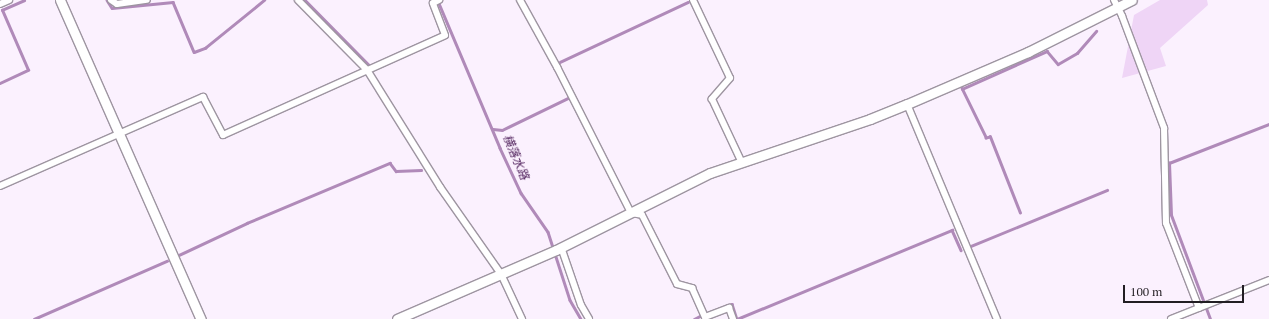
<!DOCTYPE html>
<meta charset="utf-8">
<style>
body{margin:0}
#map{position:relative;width:1269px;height:319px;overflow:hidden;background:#fbf1fe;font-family:"PT Serif","Noto Sans JP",serif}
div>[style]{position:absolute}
.green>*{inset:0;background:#efd5f6}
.stream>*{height:2.5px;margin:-1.25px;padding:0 1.25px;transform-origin:1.25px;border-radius:1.25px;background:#b08ab9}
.roads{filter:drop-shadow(1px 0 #9e95a1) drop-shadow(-1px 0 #9e95a1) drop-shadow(0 1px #9e95a1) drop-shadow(0 -1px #9e95a1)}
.street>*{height:6px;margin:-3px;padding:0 3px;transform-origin:3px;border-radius:3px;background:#fff}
.secondary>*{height:9px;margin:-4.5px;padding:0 4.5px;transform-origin:4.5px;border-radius:4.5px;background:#fff}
span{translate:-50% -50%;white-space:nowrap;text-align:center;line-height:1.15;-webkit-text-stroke:3px #fbf1fe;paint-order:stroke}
.water-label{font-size:12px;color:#53245f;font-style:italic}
.scale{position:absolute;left:1123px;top:285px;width:121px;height:18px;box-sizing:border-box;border:2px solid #221e23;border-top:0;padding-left:5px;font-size:12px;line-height:14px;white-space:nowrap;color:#221e23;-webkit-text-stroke:3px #fbf1fe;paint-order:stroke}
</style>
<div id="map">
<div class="green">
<div style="clip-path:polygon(1160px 0,1207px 0,1208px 5px,1160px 48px,1166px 66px,1122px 78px,1134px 15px)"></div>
</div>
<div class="stream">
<div style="left:107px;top:0;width:9px;rotate:58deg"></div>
<div style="left:112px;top:8px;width:61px;rotate:-5.6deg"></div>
<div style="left:173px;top:2px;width:54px;rotate:67.2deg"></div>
<div style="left:194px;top:52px;width:12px;rotate:-20deg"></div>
<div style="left:205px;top:48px;width:76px;rotate:-39.1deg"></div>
<div style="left:305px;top:0;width:93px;rotate:45.4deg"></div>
<div style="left:438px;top:1px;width:160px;rotate:67.1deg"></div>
<div style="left:500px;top:148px;width:50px;rotate:65deg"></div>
<div style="left:521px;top:193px;width:47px;rotate:55.3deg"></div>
<div style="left:548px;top:232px;width:71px;rotate:72.1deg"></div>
<div style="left:570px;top:300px;width:22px;rotate:60deg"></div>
<div style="left:560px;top:62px;width:141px;rotate:-25.1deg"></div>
<div style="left:0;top:83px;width:31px;rotate:-25deg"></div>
<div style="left:28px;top:70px;width:65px;rotate:-113.4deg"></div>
<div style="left:2px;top:10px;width:24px;rotate:-24deg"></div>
<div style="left:493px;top:129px;width:9px;rotate:6deg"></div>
<div style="left:502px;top:130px;width:76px;rotate:-25.9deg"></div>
<div style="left:570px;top:97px;width:1px;rotate:-135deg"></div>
<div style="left:1020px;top:213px;width:82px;rotate:-111.5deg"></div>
<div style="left:990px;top:137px;width:4px;rotate:166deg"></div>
<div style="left:986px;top:138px;width:55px;rotate:-116.1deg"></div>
<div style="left:962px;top:89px;width:93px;rotate:-24.1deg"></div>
<div style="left:1047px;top:51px;width:17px;rotate:50deg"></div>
<div style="left:1058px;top:64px;width:22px;rotate:-30deg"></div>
<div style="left:1077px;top:53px;width:29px;rotate:-49deg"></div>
<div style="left:971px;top:246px;width:147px;rotate:-22.4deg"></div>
<div style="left:179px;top:255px;width:75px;rotate:-25.2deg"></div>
<div style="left:247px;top:223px;width:155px;rotate:-22.8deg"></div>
<div style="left:390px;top:163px;width:10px;rotate:53deg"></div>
<div style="left:396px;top:171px;width:25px;rotate:-2deg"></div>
<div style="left:726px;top:306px;width:6px;rotate:-18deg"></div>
<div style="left:732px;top:304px;width:16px;rotate:72deg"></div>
<div style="left:737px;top:319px;width:233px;rotate:-22.5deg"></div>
<div style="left:952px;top:230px;width:22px;rotate:66deg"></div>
<div style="left:34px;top:319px;width:145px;rotate:-23.6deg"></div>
<div style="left:694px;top:319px;width:7px;rotate:-27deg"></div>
<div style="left:1210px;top:319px;width:111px;rotate:-110.6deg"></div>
<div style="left:1171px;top:215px;width:52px;rotate:-92.2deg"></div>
<div style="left:1169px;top:163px;width:107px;rotate:-21.3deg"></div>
</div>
<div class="roads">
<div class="street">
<div style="left:111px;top:0;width:7px;rotate:34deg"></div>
<div style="left:117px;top:4px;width:30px;rotate:-8deg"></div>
<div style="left:298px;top:0;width:98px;rotate:45.4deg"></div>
<div style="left:367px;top:70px;width:138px;rotate:58deg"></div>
<div style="left:440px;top:187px;width:106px;rotate:55deg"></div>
<div style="left:501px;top:274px;width:50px;rotate:65deg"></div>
<div style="left:520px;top:0;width:77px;rotate:61.1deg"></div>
<div style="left:557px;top:67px;width:164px;rotate:63.1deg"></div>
<div style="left:631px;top:213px;width:11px;rotate:10deg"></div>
<div style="left:642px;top:215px;width:77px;rotate:63.1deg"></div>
<div style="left:677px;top:284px;width:16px;rotate:15deg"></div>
<div style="left:692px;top:288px;width:32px;rotate:66deg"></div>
<div style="left:705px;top:317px;width:26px;rotate:-21deg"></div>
<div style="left:729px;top:308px;width:12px;rotate:70deg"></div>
<div style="left:693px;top:0;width:86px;rotate:64.6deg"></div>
<div style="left:730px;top:78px;width:28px;rotate:131deg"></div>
<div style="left:712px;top:99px;width:68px;rotate:64.9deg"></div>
<div style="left:1114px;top:0;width:18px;rotate:63deg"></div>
<div style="left:1122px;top:16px;width:120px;rotate:69.4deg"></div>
<div style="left:1164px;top:128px;width:95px;rotate:88.8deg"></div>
<div style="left:1166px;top:223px;width:91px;rotate:68.8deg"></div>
<div style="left:0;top:4px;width:10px;rotate:-24deg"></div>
<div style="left:907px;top:104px;width:233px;rotate:67.3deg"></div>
<div style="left:0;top:186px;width:222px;rotate:-23.7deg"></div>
<div style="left:203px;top:97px;width:43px;rotate:62.2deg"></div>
<div style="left:223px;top:135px;width:243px;rotate:-24.2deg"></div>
<div style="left:445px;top:35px;width:34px;rotate:-111deg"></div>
<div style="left:433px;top:3px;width:7px;rotate:-27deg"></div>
<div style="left:561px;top:247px;width:61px;rotate:71deg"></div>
<div style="left:581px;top:305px;width:16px;rotate:60deg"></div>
<div style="left:1171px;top:319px;width:105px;rotate:-21.7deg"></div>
</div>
<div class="secondary">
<div style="left:60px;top:0;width:349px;rotate:66.2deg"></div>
<div style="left:397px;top:319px;width:173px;rotate:-23.5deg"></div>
<div style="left:556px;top:250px;width:172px;rotate:-26.6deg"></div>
<div style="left:710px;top:173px;width:169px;rotate:-18.6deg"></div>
<div style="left:870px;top:119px;width:40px;rotate:-22deg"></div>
<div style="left:907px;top:104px;width:132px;rotate:-23.3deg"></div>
<div style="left:1028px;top:52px;width:116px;rotate:-26.6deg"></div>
</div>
</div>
<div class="water-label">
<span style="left:516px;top:157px;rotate:67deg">横落水路</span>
</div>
<div class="scale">100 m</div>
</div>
